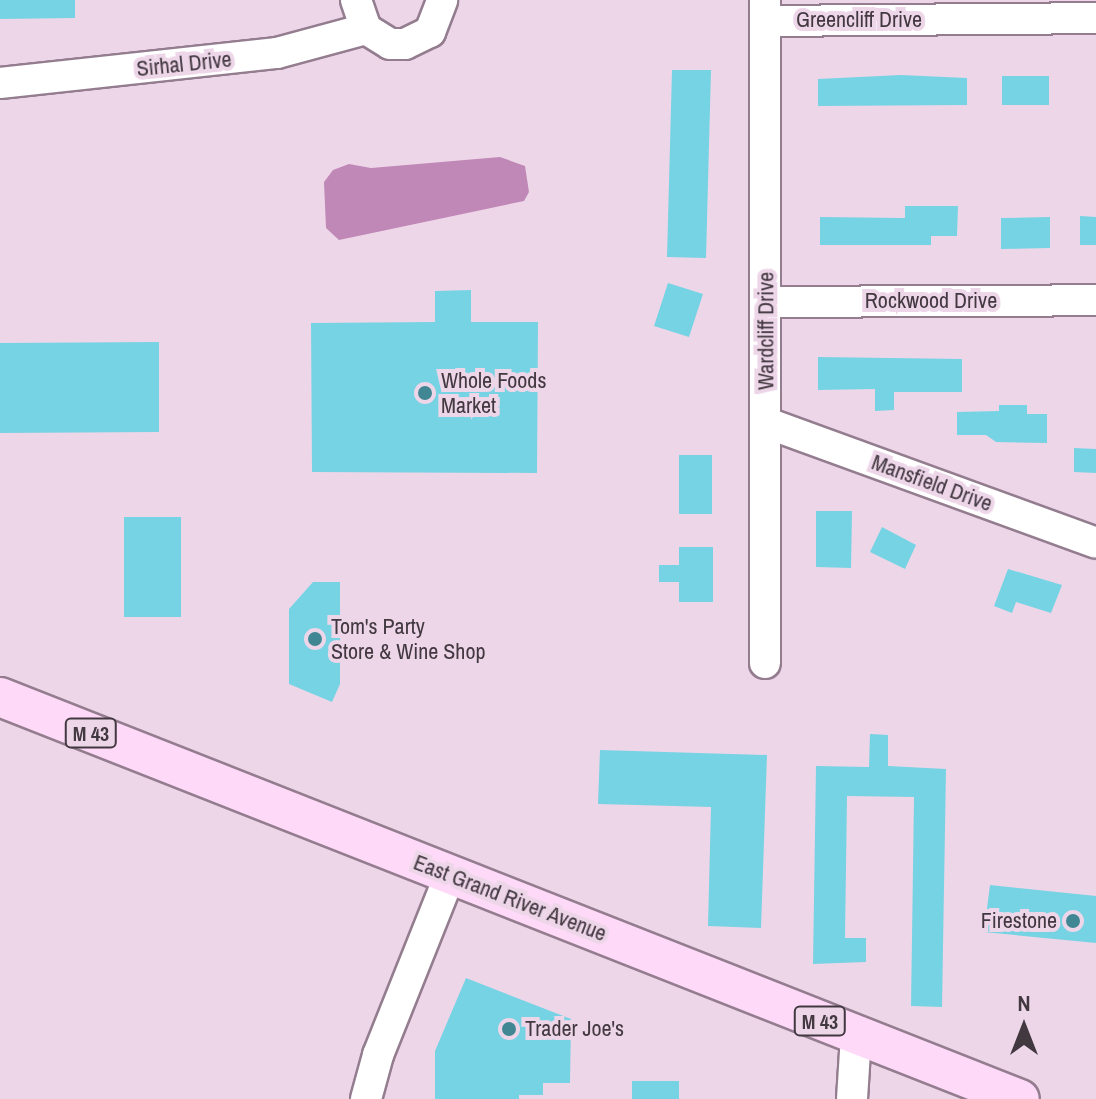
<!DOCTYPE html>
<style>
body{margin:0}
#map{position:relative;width:1096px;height:1099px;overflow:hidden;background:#eed6e9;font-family:"Archivo Narrow",sans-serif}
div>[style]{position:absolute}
.water>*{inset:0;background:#c088b7}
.building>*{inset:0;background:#76d3e3}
.roads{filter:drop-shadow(2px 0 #937d8f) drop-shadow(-2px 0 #937d8f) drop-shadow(0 2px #937d8f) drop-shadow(0 -2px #937d8f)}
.minor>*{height:30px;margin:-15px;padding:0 15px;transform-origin:15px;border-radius:15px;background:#fff}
.major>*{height:38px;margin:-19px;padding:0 19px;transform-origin:19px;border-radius:19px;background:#fed9f8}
.dots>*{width:22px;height:22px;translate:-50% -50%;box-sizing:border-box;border:4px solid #eed6e9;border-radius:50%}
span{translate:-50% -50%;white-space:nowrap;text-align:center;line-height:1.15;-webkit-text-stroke:8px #eed6e9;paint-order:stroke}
.shield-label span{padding:2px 6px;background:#eed6e9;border:2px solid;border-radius:6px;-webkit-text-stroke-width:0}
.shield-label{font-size:20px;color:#423840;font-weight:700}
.street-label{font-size:22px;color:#423840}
.poi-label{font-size:22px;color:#423840}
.left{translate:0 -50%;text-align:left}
.right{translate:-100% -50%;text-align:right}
.north{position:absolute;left:984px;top:987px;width:80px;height:80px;-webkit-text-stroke:6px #eed6e9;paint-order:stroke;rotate:0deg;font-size:22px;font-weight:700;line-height:32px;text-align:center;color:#423840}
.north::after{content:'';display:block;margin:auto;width:28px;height:36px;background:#423840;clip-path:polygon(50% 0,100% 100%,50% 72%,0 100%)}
</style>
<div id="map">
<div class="water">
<div style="clip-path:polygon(500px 157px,525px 166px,529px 192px,524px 201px,339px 240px,326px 228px,324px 182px,333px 170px,349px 164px,371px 168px)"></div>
</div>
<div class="building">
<div style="clip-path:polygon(0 0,75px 0,75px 18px,0 19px)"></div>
<div style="clip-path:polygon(672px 70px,711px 70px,706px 258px,667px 257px)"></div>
<div style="clip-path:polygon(901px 75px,967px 78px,967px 105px,818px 106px,818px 79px)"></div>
<div style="clip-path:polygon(1002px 76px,1049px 76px,1049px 105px,1002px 105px)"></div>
<div style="clip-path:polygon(905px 206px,958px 206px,957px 236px,931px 236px,931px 245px,820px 245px,820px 217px,905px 218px)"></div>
<div style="clip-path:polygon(1080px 216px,1096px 217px,1096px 245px,1080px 245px)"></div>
<div style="clip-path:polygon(1050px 217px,1050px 248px,1001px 249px,1001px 218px)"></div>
<div style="clip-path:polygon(668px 283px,703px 294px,689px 337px,654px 326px)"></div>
<div style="clip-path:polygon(471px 290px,471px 322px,538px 322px,537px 473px,312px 472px,311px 323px,435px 322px,435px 291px)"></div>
<div style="clip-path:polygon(159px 342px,159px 432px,0 433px,0 343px)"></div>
<div style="clip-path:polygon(818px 357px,962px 359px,962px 392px,894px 392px,894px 410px,875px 411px,875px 389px,818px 390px)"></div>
<div style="clip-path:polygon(999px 405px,1027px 405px,1027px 414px,1047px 414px,1047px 443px,996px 442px,986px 435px,957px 435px,957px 412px,999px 411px)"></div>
<div style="clip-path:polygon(1074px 448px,1096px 449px,1096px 473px,1074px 472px)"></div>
<div style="clip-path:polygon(679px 455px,712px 455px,712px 514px,679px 514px)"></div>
<div style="clip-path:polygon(816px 511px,852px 511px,851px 568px,816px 567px)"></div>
<div style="clip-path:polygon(124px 517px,181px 517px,181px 617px,124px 617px)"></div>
<div style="clip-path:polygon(882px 527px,916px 545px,905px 569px,870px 552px)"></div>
<div style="clip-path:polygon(679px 547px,713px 547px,713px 602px,679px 602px,679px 582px,659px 582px,659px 565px,679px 565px)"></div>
<div style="clip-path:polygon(1008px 569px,1062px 585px,1051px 613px,1016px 602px,1012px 613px,994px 606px)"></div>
<div style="clip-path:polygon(313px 582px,340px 582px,340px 684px,332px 702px,289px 684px,289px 609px)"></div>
<div style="clip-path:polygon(870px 734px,888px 735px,888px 766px,946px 769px,942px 1007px,911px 1006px,914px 797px,847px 796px,845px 938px,866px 938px,866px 962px,813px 964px,816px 766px,869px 767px)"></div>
<div style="clip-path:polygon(600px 750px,767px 755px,761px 928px,708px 926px,711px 807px,598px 804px)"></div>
<div style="clip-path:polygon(990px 885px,1096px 896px,1096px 943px,984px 932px)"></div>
<div style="clip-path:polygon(466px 978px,571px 1019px,570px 1083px,543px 1083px,543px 1095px,519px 1095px,519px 1099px,435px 1099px,435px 1051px)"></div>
<div style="clip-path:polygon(632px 1081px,679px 1081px,679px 1099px,632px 1099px)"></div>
</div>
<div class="roads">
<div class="minor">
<div style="left:356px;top:0;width:31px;rotate:71deg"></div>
<div style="left:366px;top:29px;width:28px;rotate:32deg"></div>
<div style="left:390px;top:44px;width:15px"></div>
<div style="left:405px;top:44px;width:28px;rotate:-26deg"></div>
<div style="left:430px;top:32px;width:34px;rotate:-69deg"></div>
<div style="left:765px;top:21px;width:331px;rotate:-0.5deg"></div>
<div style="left:0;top:83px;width:279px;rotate:-6.2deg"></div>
<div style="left:277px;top:53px;width:92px;rotate:-15.1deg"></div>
<div style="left:766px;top:302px;width:330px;rotate:-0.3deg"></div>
<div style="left:767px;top:423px;width:350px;rotate:20deg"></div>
<div style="left:765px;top:663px;width:663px;rotate:-90deg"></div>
<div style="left:366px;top:1099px;width:46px;rotate:-74.7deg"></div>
<div style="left:378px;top:1055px;width:194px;rotate:-68.2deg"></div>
<div style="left:852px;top:1099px;width:64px;rotate:-86.4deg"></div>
</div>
<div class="major">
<div style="left:0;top:697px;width:1096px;rotate:21.51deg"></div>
</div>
</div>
<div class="dots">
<div style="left:425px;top:393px;background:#418793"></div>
<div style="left:315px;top:639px;background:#418793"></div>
<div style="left:1073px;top:921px;background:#418793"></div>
<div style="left:509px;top:1029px;background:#418793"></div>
</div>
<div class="shield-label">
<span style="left:91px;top:733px">M 43</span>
<span style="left:820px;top:1021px">M 43</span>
</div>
<div class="street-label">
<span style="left:859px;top:20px">Greencliff Drive</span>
<span style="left:184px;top:64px;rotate:-6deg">Sirhal Drive</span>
<span style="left:931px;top:301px">Rockwood Drive</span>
<span style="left:766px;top:331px;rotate:-90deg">Wardcliff Drive</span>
<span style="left:932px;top:483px;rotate:20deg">Mansfield Drive</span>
<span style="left:510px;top:898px;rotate:21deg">East Grand River Avenue</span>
</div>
<div class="poi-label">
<span class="left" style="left:441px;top:393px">Whole Foods<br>Market</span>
<span class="left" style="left:331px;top:639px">Tom's Party<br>Store &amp; Wine Shop</span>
<span class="right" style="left:1057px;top:921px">Firestone</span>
<span class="left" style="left:525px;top:1029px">Trader Joe's</span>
</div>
<div class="north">N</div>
</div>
